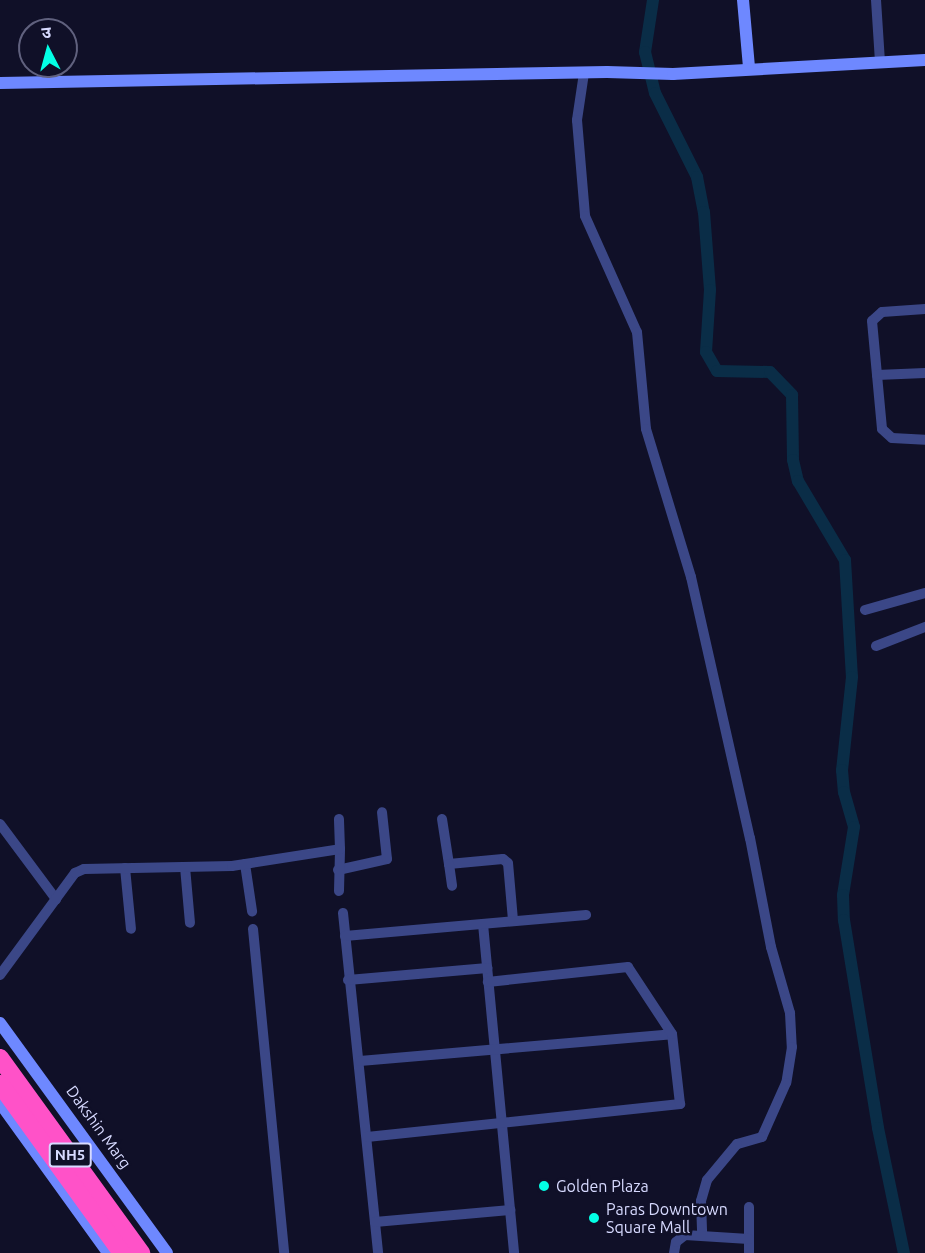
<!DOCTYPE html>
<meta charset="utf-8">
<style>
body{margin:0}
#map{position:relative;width:925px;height:1253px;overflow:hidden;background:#101028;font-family:Ubuntu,"Noto Sans Devanagari",sans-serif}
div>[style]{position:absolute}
.canal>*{height:12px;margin:-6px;padding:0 6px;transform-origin:6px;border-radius:6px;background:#0a2d47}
.street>*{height:10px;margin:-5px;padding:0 5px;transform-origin:5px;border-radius:5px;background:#3b4787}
.secondary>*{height:12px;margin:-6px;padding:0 6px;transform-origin:6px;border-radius:6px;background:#6e88ff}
.highway-bridge>*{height:18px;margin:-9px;padding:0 9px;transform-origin:9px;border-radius:9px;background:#ff52c8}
.dots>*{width:16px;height:16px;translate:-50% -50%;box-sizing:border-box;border:3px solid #101028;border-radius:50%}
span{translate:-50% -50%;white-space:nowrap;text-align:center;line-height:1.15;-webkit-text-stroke:5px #101028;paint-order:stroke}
.shield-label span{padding:2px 4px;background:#101028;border:2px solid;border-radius:4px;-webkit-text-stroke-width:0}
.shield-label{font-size:15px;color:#d7daff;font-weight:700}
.street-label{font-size:16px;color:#d7daff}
.poi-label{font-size:16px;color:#d7daff}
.left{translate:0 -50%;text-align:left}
.north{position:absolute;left:18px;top:18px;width:60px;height:60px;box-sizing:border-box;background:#101028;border:2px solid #60617e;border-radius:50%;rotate:354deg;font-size:16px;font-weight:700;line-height:24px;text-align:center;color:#d7daff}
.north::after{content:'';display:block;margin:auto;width:21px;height:27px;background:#03ffe5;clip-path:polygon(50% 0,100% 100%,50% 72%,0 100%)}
</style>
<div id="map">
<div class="canal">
<div style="left:653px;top:0;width:53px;rotate:98.7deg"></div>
<div style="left:645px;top:52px;width:42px;rotate:76.3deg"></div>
<div style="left:655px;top:93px;width:94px;rotate:63.4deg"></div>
<div style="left:697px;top:177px;width:36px;rotate:79deg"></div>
<div style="left:704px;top:212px;width:78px;rotate:85.6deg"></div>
<div style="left:710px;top:290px;width:62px;rotate:93.7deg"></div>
<div style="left:706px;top:352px;width:22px;rotate:60deg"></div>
<div style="left:717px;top:371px;width:53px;rotate:1.1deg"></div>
<div style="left:770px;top:372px;width:32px;rotate:46deg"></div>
<div style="left:792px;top:395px;width:65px;rotate:89.1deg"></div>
<div style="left:793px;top:460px;width:22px;rotate:77deg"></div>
<div style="left:798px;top:481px;width:92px;rotate:59.3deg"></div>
<div style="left:845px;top:560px;width:117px;rotate:86.6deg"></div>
<div style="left:852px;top:677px;width:94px;rotate:96.1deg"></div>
<div style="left:842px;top:770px;width:22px;rotate:85deg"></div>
<div style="left:844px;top:792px;width:36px;rotate:74deg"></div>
<div style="left:854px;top:827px;width:69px;rotate:99.2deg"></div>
<div style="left:843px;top:895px;width:25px;rotate:88deg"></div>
<div style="left:844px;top:920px;width:211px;rotate:80.7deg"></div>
<div style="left:878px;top:1128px;width:128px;rotate:78.3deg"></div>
</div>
<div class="street">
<div style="left:876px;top:0;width:62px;rotate:86.3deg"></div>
<div style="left:584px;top:73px;width:48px;rotate:98.5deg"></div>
<div style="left:577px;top:120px;width:96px;rotate:85.2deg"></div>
<div style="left:585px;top:216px;width:127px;rotate:65.9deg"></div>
<div style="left:637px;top:332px;width:97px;rotate:84.7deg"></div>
<div style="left:646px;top:429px;width:155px;rotate:73.1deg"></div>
<div style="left:691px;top:577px;width:268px;rotate:77.3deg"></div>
<div style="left:750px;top:838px;width:111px;rotate:79.1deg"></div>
<div style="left:771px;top:947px;width:69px;rotate:73.9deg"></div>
<div style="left:790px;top:1013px;width:34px;rotate:87deg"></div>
<div style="left:792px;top:1047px;width:36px;rotate:99deg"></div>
<div style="left:786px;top:1083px;width:59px;rotate:114deg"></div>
<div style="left:762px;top:1137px;width:26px;rotate:164deg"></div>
<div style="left:737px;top:1144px;width:47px;rotate:129.8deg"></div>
<div style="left:707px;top:1180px;width:22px;rotate:106deg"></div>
<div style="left:701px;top:1201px;width:34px;rotate:88deg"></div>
<div style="left:925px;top:309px;width:43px;rotate:176deg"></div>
<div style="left:882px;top:312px;width:13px;rotate:138deg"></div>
<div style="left:872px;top:321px;width:108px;rotate:84.7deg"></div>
<div style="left:882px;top:429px;width:13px;rotate:42deg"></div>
<div style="left:892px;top:438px;width:33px;rotate:3deg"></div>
<div style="left:877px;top:375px;width:48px;rotate:-2.4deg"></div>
<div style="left:865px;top:610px;width:62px;rotate:-15.8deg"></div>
<div style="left:876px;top:646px;width:53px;rotate:-21.2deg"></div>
<div style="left:442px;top:819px;width:46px;rotate:81.2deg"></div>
<div style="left:449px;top:864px;width:54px;rotate:-5.3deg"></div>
<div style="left:503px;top:859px;width:6px;rotate:39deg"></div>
<div style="left:508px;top:863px;width:57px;rotate:85deg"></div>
<div style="left:0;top:824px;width:94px;rotate:53.3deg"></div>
<div style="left:245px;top:864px;width:48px;rotate:81.5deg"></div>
<div style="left:449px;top:864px;width:22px;rotate:82deg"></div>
<div style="left:185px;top:867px;width:56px;rotate:84.9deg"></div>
<div style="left:125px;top:868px;width:61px;rotate:84.4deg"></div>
<div style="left:338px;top:870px;width:50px;rotate:-12.7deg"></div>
<div style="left:387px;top:859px;width:47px;rotate:-96.1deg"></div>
<div style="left:339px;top:891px;width:42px;rotate:-88.6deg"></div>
<div style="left:343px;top:913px;width:342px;rotate:84.1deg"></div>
<div style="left:483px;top:924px;width:330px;rotate:84.6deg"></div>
<div style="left:253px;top:929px;width:325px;rotate:84.5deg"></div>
<div style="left:345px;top:936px;width:242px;rotate:-5deg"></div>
<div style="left:0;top:975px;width:127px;rotate:-53.7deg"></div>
<div style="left:75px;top:873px;width:10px;rotate:-24deg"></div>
<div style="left:84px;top:869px;width:148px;rotate:-1.2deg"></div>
<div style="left:232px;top:866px;width:109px;rotate:-8.9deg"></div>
<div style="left:340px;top:849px;width:30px;rotate:-92deg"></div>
<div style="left:348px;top:980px;width:140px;rotate:-4.9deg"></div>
<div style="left:360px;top:1061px;width:313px;rotate:-4.9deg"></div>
<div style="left:367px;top:1137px;width:315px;rotate:-6deg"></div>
<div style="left:680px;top:1104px;width:70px;rotate:-96.5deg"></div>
<div style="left:672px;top:1034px;width:80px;rotate:-123.3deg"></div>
<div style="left:628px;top:967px;width:141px;rotate:173.9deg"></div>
<div style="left:749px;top:1207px;width:46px;rotate:90deg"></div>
<div style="left:375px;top:1222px;width:136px;rotate:-5.1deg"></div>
<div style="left:674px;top:1253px;width:11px;rotate:-80deg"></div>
<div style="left:676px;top:1242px;width:11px;rotate:-38deg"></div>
<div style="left:685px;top:1235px;width:64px;rotate:3.6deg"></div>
</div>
<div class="secondary">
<div style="left:743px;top:0;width:67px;rotate:84.9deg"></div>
<div style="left:0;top:83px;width:607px;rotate:-1.04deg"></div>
<div style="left:607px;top:72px;width:66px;rotate:1.7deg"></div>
<div style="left:673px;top:74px;width:252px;rotate:-3.2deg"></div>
<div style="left:0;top:1023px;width:284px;rotate:54deg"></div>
<div style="left:0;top:1103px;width:185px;rotate:54.2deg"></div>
</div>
<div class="highway-bridge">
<div style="left:0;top:1058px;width:241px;rotate:54.1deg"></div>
<div style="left:0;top:1084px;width:208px;rotate:54.2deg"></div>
</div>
<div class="dots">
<div style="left:544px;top:1186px;background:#03ffe5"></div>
<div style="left:594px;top:1218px;background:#03ffe5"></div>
</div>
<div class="shield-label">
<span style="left:70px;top:1155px">NH5</span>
</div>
<div class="street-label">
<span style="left:99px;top:1127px;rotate:54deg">Dakshin Marg</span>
</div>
<div class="poi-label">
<span class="left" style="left:556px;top:1186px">Golden Plaza</span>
<span class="left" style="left:606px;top:1218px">Paras Downtown<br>Square Mall</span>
</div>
<div class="north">उ</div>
</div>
